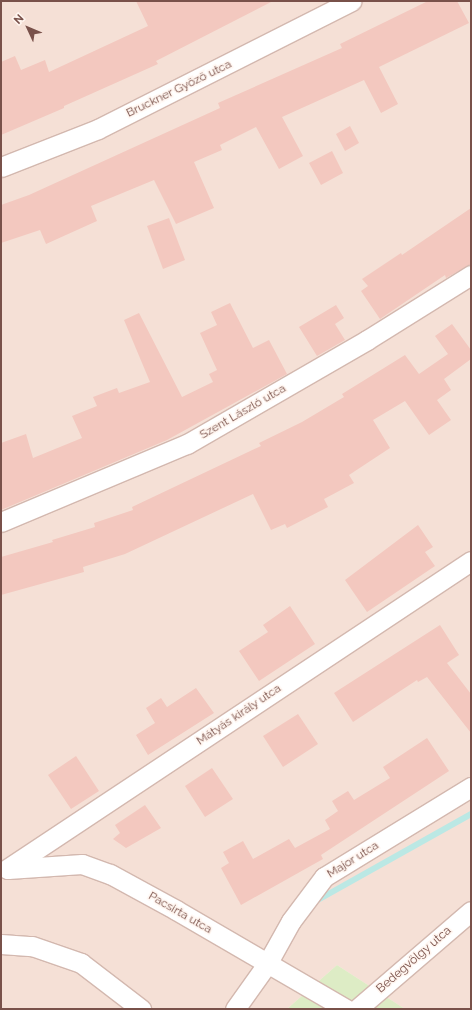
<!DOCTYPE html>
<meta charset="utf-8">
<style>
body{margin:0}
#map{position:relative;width:472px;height:1010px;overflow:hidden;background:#fdf0e8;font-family:Raleway,sans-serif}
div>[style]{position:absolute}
.residential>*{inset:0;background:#f5e0d6}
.green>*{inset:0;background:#ddecc5}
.stream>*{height:6px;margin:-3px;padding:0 3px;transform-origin:3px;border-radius:3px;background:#bbe8e4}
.building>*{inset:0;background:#f3c8bf}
.roads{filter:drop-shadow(1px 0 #d3b8af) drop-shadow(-1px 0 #d3b8af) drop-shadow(0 1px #d3b8af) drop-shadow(0 -1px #d3b8af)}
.minor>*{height:19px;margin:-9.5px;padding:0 9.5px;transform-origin:9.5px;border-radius:9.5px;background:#fff}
span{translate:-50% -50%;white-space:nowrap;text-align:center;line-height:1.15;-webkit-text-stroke:3px #fff5ef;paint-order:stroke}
.street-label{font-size:12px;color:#79514a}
.frame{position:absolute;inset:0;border:2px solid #79514a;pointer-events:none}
.north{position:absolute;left:8px;top:8px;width:40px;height:40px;-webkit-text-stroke:3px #fff5ef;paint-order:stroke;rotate:314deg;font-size:11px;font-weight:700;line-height:16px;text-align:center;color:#79514a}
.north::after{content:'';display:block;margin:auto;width:14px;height:18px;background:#79514a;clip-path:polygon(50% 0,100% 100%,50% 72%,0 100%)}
</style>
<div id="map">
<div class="residential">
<div style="clip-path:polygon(1px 1px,471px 1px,471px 1009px,405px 1009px,337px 965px,287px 1009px,1px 1009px)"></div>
</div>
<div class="green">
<div style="clip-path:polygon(337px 965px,405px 1009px,287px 1009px)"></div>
</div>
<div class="stream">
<div style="left:316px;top:901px;width:178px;rotate:-29.3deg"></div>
</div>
<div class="building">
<div style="clip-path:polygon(136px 1px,273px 1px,156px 61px,158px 64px,64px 106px,64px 108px,1px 135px,1px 62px,15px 56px,21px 70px,45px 60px,49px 72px,148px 26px)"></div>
<div style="clip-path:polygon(428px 1px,457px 1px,469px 23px,379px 67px,398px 104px,381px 113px,364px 80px,282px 117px,303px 156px,279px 169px,256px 127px,220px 145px,222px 150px,194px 162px,214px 208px,176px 224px,154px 180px,91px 206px,97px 221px,46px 244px,40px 230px,1px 243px,1px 205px,29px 195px,220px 108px,218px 103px,342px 48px,340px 44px)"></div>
<div style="clip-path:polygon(350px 126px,359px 143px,345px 151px,336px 134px)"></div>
<div style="clip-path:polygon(332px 151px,343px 173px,321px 185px,309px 163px)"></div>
<div style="clip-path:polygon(471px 208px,471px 264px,446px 278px,445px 275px,380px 319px,361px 291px,368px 286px,362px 279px,401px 253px,402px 255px)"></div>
<div style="clip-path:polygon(169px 218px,185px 260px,163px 269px,147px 226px)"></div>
<div style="clip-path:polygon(230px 303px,253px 348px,269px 340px,287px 374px,167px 440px,1px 510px,1px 443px,26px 434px,33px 458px,82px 438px,72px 416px,97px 406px,93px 397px,117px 388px,119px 393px,150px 382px,124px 320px,139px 313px,182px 397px,213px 382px,209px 374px,217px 370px,200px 333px,217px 325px,211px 312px)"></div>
<div style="clip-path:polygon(336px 305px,344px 318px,335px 324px,345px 340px,317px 356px,299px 327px)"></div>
<div style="clip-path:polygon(452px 324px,471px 350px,471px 359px,444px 379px,451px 390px,437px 400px,451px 420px,429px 435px,405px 401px,373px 420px,390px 448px,349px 475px,354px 483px,324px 499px,328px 507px,287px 528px,285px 524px,271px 530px,253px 494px,125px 554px,83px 567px,84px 572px,1px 595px,1px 557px,53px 542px,52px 540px,95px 527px,94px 523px,133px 510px,132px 507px,261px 446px,259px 443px,302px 422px,344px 397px,342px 394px,405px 355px,419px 374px,448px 354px,435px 336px)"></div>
<div style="clip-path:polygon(418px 525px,433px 547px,425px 552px,435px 566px,367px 612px,345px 580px)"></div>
<div style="clip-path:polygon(290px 606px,315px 644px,259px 681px,239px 651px,268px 632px,263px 625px)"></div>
<div style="clip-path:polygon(440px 625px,459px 655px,447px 663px,471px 694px,471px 733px,427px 677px,418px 682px,417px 680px,353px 722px,334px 693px)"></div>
<div style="clip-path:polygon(196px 688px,214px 713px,148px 755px,136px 735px,155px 723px,146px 708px,161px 698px,167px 707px)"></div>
<div style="clip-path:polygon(298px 714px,318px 744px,283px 767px,263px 736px)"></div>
<div style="clip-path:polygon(427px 738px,449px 771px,321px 855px,323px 859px,241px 905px,221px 868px,229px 863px,223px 852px,243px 841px,253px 859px,289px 839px,295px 848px,330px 829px,325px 820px,338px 811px,332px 801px,348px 791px,354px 800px,390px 778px,383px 767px)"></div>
<div style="clip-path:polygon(76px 756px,99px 791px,71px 809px,48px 775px)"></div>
<div style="clip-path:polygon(212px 768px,233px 799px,205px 817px,185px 786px)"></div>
<div style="clip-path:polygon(145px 805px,161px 828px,126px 848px,113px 839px,120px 833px,115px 825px)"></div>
</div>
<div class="roads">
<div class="minor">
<div style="left:1px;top:167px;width:104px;rotate:-21.4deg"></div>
<div style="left:98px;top:129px;width:284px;rotate:-26.8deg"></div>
<div style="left:1px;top:522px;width:202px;rotate:-22.8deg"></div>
<div style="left:187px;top:444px;width:208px;rotate:-30deg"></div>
<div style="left:367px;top:340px;width:123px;rotate:-32deg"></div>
<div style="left:7px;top:869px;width:557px;rotate:-33.58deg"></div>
<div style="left:8px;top:869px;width:74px;rotate:-3.9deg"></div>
<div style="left:82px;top:864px;width:30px;rotate:20deg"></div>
<div style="left:110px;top:874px;width:75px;rotate:28.6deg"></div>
<div style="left:176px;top:910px;width:197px;rotate:30.2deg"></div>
<div style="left:1px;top:944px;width:31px;rotate:4deg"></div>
<div style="left:32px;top:946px;width:52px;rotate:19.1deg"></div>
<div style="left:81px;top:963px;width:76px;rotate:37.5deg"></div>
<div style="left:235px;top:1009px;width:55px;rotate:-54.6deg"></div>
<div style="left:267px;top:964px;width:49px;rotate:-60.8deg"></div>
<div style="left:291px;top:921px;width:55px;rotate:-53.1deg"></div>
<div style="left:324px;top:877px;width:172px;rotate:-31.5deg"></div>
<div style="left:357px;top:1009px;width:150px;rotate:-40.7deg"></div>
</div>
</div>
<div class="street-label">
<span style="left:179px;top:89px;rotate:-26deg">Bruckner Győző utca</span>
<span style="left:243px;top:412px;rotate:-30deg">Szent László utca</span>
<span style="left:239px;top:715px;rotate:-34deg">Mátyás király utca</span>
<span style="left:353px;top:860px;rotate:-32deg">Major utca</span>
<span style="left:180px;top:913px;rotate:30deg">Pacsirta utca</span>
<span style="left:414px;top:960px;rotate:-41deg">Bedegvölgy utca</span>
</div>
<div class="frame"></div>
<div class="north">N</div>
</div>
